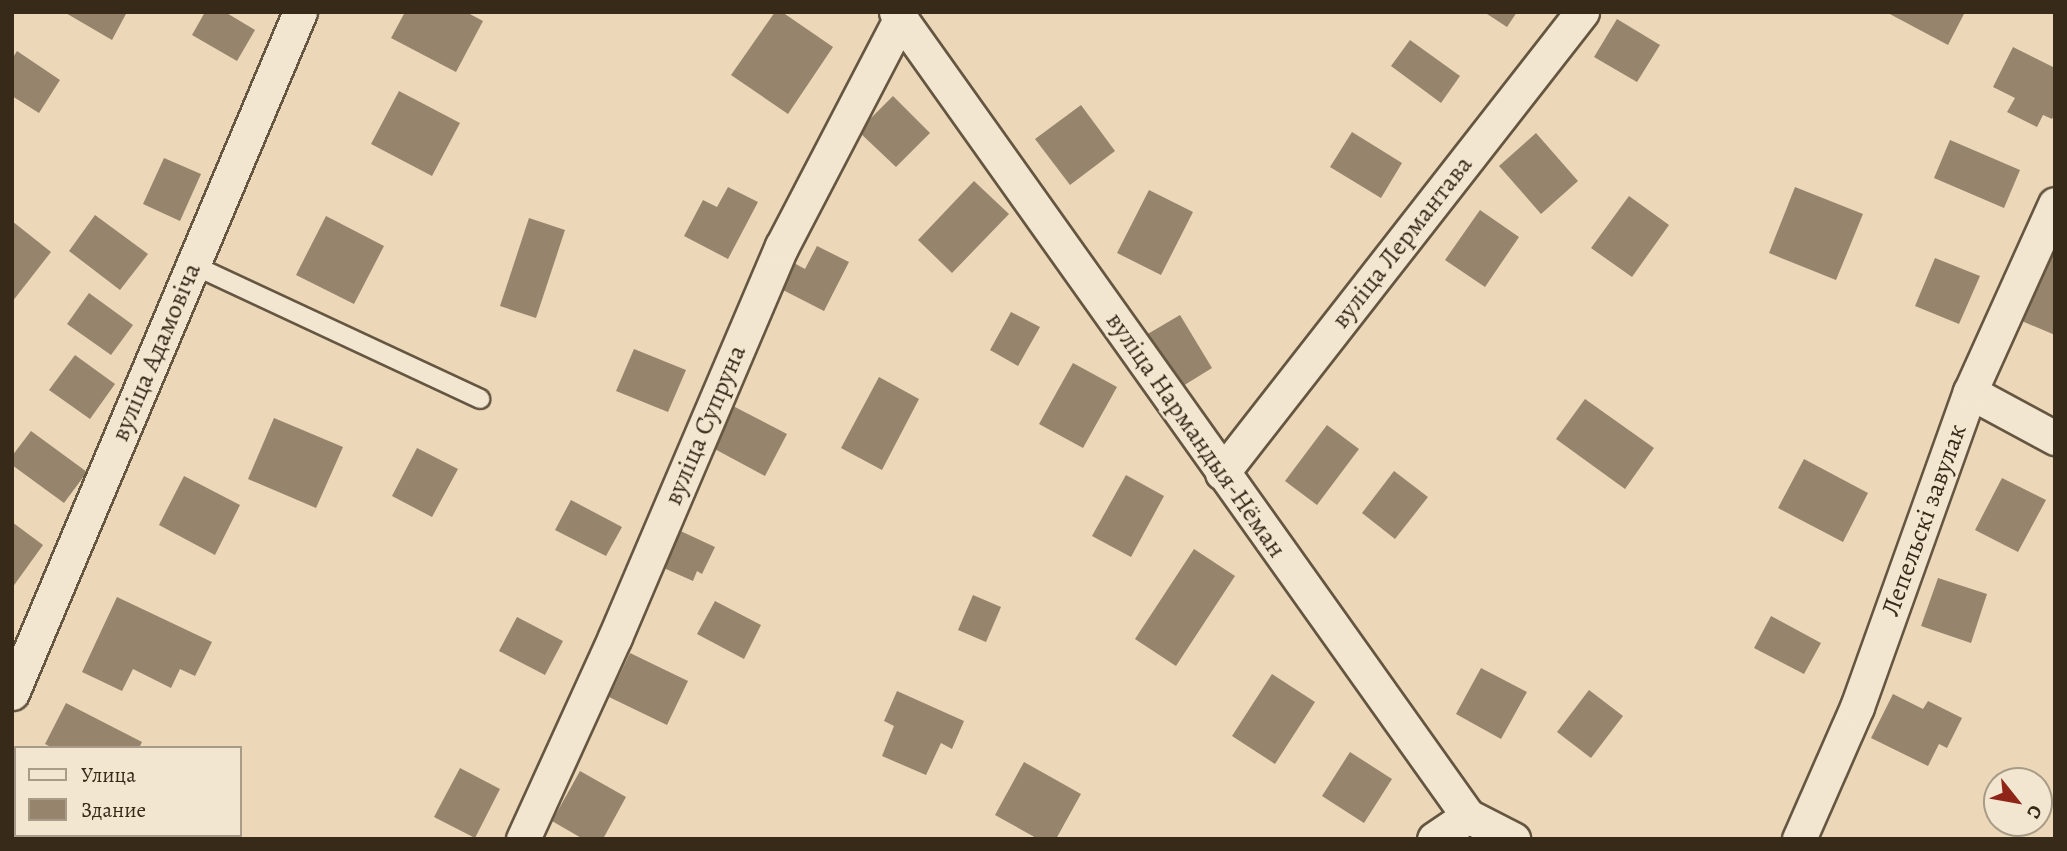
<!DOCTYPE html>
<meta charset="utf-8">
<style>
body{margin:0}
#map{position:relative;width:2067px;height:851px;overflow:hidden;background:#ecd8b8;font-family:Alegreya,serif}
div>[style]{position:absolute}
.building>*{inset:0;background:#96846c}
.roads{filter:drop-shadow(2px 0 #655641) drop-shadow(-2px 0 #655641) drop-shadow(0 2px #655641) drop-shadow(0 -2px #655641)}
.lane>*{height:18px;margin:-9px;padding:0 9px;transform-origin:9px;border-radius:9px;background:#f3e6d1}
.street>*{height:33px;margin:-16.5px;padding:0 16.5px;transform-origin:16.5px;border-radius:16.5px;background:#f3e6d1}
span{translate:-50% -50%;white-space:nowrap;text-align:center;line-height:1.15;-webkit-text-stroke:5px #f3e6d1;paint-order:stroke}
.street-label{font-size:26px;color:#382a19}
.frame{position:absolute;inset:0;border:14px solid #382a19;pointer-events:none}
.legend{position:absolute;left:14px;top:746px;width:228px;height:91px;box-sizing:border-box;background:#f3e6d1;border:2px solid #a89b87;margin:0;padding:9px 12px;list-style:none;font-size:21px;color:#382a19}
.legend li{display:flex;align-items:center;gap:14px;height:35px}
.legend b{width:35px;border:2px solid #a89b87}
.north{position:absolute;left:1983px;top:767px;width:70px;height:70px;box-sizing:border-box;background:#f3e6d1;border:2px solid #a89b87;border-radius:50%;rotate:121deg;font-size:19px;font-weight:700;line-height:28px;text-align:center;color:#382a19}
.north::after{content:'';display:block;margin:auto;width:24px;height:32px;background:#8f2418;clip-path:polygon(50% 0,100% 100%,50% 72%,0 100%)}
</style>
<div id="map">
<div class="building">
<div style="clip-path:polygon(64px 12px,127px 12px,112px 40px)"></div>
<div style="clip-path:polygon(205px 12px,225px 12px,255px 30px,237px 61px,192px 35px)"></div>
<div style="clip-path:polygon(405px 12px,466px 12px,483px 21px,456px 72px,391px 38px)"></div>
<div style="clip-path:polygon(775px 12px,782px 12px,833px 47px,788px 114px,731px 75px)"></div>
<div style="clip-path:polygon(1484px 12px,1517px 12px,1507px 27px)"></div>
<div style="clip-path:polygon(1886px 12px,1965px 12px,1948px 45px)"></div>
<div style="clip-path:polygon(1617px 19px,1660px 45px,1637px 82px,1594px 57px)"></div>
<div style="clip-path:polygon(1410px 40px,1460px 76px,1441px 103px,1391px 66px)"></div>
<div style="clip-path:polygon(2013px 47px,2055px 68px,2055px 113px,2052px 119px,2043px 115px,2037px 127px,2007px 112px,2015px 98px,1993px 87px)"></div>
<div style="clip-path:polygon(17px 51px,60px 80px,39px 113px,12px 96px,12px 59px)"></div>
<div style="clip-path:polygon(399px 91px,460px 123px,432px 176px,371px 144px)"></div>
<div style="clip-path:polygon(893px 96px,930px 133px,896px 167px,858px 131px)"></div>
<div style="clip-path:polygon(1081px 105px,1115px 151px,1070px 185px,1035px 139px)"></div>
<div style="clip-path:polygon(1352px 132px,1402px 163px,1381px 198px,1330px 167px)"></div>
<div style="clip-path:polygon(1536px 133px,1578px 181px,1541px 214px,1499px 166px)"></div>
<div style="clip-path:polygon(1950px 140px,2020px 170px,2004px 208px,1934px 178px)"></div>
<div style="clip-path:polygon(164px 158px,201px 174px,180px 221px,143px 204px)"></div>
<div style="clip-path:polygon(974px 181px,1009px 214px,952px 273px,918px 240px)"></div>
<div style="clip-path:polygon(728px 187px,758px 202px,728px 259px,684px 236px,703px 200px,717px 207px)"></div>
<div style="clip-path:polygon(1795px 187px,1863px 214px,1836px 280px,1769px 253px)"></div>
<div style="clip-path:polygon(1149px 190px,1193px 212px,1161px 275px,1117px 253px)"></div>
<div style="clip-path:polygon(1629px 196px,1669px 225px,1632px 277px,1591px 248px)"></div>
<div style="clip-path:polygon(1480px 210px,1519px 237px,1485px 287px,1445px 260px)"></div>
<div style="clip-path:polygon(95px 215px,148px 254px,120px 290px,69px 251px)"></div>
<div style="clip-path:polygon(326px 216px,384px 246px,354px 304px,296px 275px)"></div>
<div style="clip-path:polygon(529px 218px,565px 230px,536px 318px,500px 306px)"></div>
<div style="clip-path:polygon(12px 221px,51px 252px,12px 302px)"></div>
<div style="clip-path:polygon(817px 246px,849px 262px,824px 311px,781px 289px,794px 263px,805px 269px)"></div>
<div style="clip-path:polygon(2047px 250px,2055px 253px,2055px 335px,2017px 319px)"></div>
<div style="clip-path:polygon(1935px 258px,1980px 276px,1959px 324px,1915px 306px)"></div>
<div style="clip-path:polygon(89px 293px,133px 325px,111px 355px,67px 324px)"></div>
<div style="clip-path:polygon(1011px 312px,1040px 327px,1018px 366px,990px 350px)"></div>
<div style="clip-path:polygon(1180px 315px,1212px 368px,1178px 389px,1146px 335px)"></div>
<div style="clip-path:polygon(634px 349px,686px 370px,668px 412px,616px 391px)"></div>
<div style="clip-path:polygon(75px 355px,115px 384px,90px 419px,49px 390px)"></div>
<div style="clip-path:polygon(1073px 363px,1117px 387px,1083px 448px,1039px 424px)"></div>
<div style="clip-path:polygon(879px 377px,919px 399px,882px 470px,841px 448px)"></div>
<div style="clip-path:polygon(1585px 399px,1654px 448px,1625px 489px,1556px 439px)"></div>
<div style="clip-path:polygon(733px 406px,787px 434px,765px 476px,711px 447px)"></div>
<div style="clip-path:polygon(274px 418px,343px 447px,316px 508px,248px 479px)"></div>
<div style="clip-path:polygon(1327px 425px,1359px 449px,1317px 505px,1285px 481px)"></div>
<div style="clip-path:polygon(31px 431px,87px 472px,64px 503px,12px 465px,12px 456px)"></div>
<div style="clip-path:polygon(417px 448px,458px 469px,432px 517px,392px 496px)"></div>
<div style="clip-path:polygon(1804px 459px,1868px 493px,1843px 542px,1778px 508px)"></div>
<div style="clip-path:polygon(1394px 471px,1428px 497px,1395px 539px,1362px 513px)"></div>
<div style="clip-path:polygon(1126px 475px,1164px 496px,1131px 557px,1092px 536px)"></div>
<div style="clip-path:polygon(184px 476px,240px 505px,215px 555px,159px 525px)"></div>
<div style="clip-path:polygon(2002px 478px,2046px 500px,2018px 552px,1975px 530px)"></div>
<div style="clip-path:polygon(571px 500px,622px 527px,606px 556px,555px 530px)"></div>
<div style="clip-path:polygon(12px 522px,43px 545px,12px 588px)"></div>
<div style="clip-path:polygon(674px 528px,715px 547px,702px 574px,697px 571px,693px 581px,657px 565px)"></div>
<div style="clip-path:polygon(1194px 549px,1235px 576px,1176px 666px,1135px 639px)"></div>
<div style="clip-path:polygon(1938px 578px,1987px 594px,1971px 643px,1921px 626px)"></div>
<div style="clip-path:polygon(973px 595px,1001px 607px,986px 642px,958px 630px)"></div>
<div style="clip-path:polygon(117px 597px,212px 642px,195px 676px,180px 669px,171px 688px,133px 669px,122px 691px,82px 672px)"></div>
<div style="clip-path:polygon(715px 601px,761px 625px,744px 659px,697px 634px)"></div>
<div style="clip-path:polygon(1771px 616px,1821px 643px,1804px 674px,1754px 648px)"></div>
<div style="clip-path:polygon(517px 617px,563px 641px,545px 675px,499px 651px)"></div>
<div style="clip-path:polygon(630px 653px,688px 681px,667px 725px,609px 697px)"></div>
<div style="clip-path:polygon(1481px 668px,1527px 692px,1501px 739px,1456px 714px)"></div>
<div style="clip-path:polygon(1272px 674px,1315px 702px,1275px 764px,1232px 736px)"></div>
<div style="clip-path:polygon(1589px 690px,1623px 716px,1591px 758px,1557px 732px)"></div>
<div style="clip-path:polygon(897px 691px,964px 721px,952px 749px,941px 743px,926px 775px,882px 756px,894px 726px,884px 721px)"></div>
<div style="clip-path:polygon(1893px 694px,1923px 709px,1928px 701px,1962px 718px,1947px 748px,1939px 744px,1928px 766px,1871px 738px)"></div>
<div style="clip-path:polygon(66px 703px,142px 742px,139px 748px,53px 748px,45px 744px)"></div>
<div style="clip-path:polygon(1350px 752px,1392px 779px,1364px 823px,1322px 796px)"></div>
<div style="clip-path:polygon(1024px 762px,1081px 794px,1056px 839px,1038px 839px,995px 815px)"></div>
<div style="clip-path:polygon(460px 768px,500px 789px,475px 838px,434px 817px)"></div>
<div style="clip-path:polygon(580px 771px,626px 797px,603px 839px,583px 839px,552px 821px)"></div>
<div style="clip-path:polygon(31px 835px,54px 835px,61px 839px,29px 839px)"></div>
</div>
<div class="roads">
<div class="lane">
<div style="left:193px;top:265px;width:317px;rotate:25deg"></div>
</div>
<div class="street">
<div style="left:896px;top:12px;width:987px;rotate:54.57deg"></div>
<div style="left:1468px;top:816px;width:51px;rotate:27.1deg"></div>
<div style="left:1970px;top:392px;width:97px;rotate:28.4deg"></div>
<div style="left:1222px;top:473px;width:585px;rotate:-52.01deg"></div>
<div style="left:12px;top:693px;width:739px;rotate:-67.08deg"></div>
<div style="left:523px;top:839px;width:222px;rotate:-65.5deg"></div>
<div style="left:615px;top:637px;width:425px;rotate:-66.9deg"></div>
<div style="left:782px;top:246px;width:258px;rotate:-62.5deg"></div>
<div style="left:1434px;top:839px;width:41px;rotate:-34.1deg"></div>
<div style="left:1799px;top:839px;width:144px;rotate:-66.3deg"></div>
<div style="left:1857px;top:707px;width:335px;rotate:-70.3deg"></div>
<div style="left:1970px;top:392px;width:206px;rotate:-65.7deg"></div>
</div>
</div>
<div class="street-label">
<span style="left:1402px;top:242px;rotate:-52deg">вуліца Лермантава</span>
<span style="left:156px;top:352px;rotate:-67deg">вуліца Адамовіча</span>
<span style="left:705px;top:425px;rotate:-67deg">вуліца Супруна</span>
<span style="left:1196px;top:435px;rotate:55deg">вуліца Нармандыя-Нёман</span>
<span style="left:1924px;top:520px;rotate:-70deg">Лепельскі завулак</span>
</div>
<div class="frame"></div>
<ul class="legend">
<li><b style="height:9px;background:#f3e6d1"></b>Улица</li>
<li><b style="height:19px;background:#96846c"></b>Здание</li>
</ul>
<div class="north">С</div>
</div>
